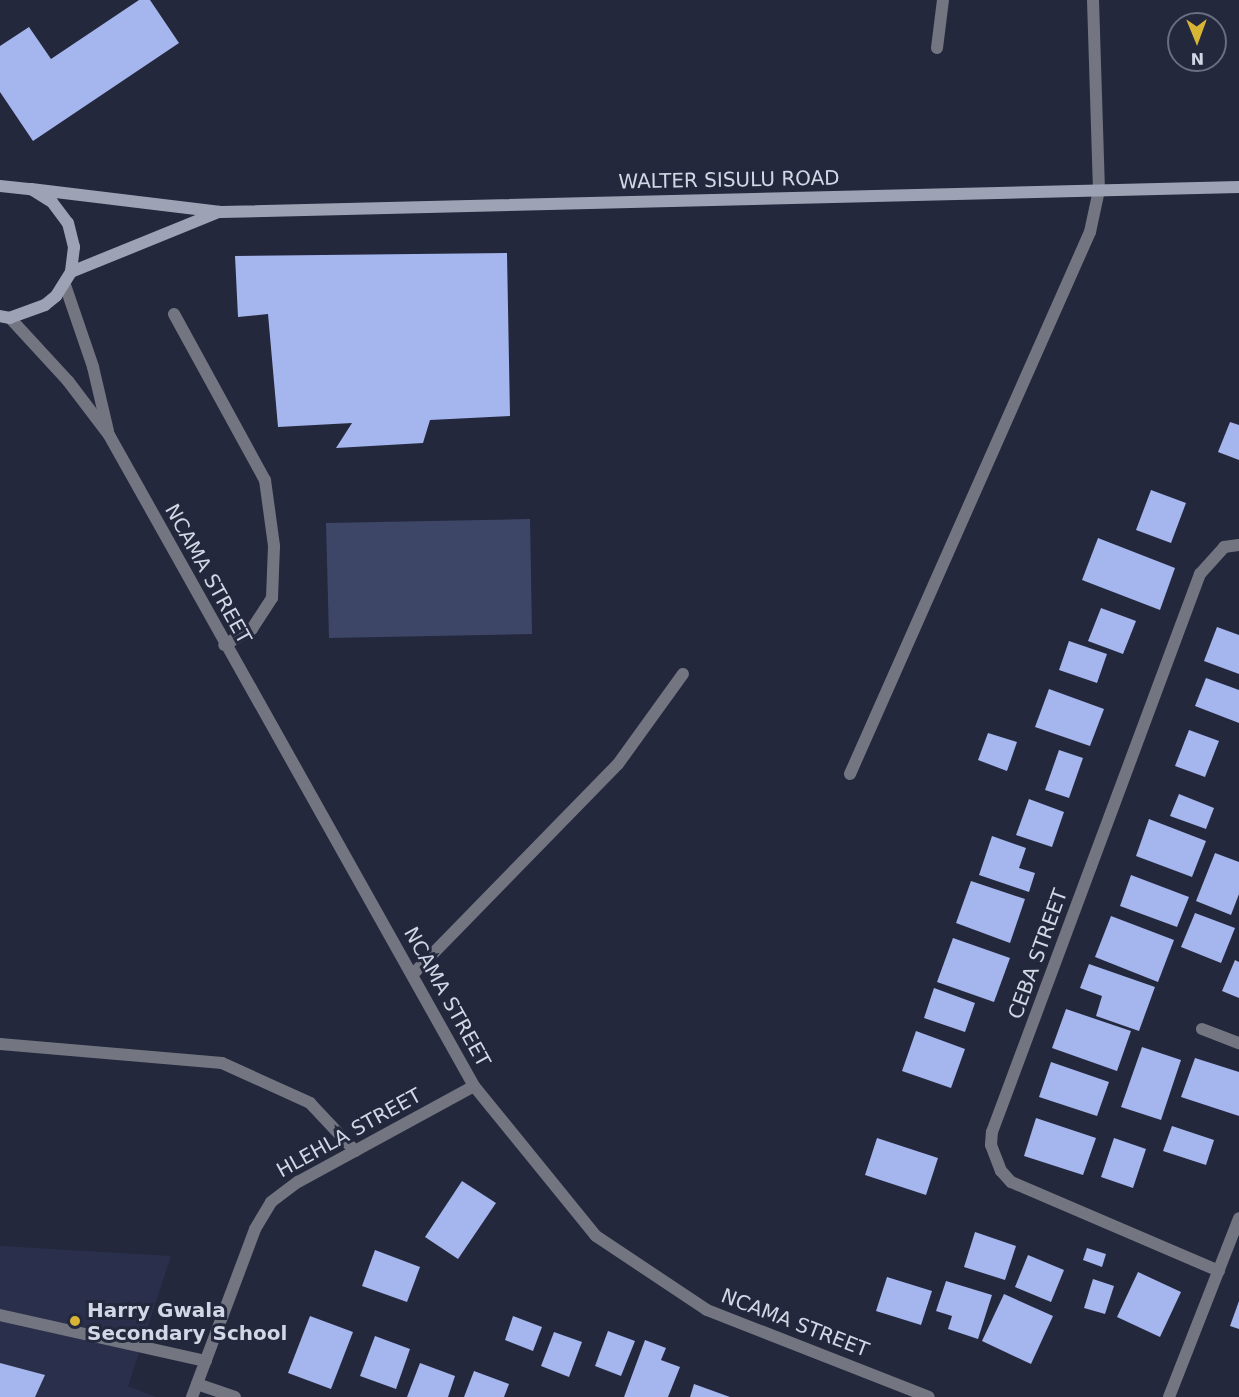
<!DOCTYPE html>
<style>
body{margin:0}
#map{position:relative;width:1239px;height:1397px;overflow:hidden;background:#23283d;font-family:"DejaVu Sans",sans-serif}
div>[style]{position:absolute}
.built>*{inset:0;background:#2a304b}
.green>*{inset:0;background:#3e4667}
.building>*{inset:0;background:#a5b5ee}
.lane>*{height:12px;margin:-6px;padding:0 6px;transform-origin:6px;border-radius:6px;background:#737681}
.street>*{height:12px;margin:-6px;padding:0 6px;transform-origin:6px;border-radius:6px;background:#737681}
.secondary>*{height:12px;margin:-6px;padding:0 6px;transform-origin:6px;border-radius:6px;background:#9da2b4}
.dots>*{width:16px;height:16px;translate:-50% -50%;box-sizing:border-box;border:3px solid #23283d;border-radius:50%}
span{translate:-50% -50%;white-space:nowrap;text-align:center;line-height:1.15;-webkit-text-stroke:6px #23283d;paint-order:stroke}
.street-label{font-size:20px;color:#d3d7e5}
.poi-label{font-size:20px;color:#d3d7e5;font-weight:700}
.left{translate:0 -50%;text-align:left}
.north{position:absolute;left:1167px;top:12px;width:60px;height:60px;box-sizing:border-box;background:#23283d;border:2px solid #696e80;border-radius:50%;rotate:179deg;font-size:16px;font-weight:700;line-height:24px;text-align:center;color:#d3d7e5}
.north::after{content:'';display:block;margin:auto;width:21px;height:27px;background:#d7b434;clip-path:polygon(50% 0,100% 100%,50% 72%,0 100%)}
</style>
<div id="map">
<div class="built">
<div style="clip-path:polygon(0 1246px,171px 1256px,128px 1386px,156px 1397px,0 1397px)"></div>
</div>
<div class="green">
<div style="clip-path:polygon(530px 519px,532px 634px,329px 638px,326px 523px)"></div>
</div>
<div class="building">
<div style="clip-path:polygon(139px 0,150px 0,179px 43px,33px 141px,0 92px,0 46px,29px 27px,51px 59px)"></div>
<div style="clip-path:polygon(507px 253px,510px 416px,430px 420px,423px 443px,336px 448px,352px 423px,278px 427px,268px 314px,238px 317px,235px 256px)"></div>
<div style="clip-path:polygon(1230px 422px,1239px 425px,1239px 460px,1218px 452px)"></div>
<div style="clip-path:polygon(1151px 490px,1186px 503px,1171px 543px,1136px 530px)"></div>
<div style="clip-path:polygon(1098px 538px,1175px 568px,1160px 610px,1082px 580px)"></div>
<div style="clip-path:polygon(1101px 608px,1136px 621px,1123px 654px,1088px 641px)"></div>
<div style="clip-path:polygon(1217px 627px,1239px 635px,1239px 674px,1204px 661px)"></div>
<div style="clip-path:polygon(1069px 641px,1107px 654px,1097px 683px,1059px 670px)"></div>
<div style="clip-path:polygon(1206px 678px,1239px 690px,1239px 723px,1195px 706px)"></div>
<div style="clip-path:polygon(1049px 689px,1104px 709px,1090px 746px,1035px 727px)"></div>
<div style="clip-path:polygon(1189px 730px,1219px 741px,1205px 777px,1175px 766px)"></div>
<div style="clip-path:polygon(988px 733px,1017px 742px,1007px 771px,978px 760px)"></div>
<div style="clip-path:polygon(1059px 750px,1083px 758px,1069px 798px,1045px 790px)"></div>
<div style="clip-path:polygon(1179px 794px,1214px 808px,1206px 829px,1170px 816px)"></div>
<div style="clip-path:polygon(1029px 799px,1064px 812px,1052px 847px,1016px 835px)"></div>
<div style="clip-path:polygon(1149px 819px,1206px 841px,1192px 877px,1136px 856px)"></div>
<div style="clip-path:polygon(992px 836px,1026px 848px,1019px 868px,1035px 873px,1029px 892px,979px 875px)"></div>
<div style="clip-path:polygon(1215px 853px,1239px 862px,1239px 894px,1231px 915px,1196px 901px)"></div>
<div style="clip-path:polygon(1131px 875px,1189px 897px,1177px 927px,1120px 906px)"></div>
<div style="clip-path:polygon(971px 881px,1025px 899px,1010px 943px,956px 923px)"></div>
<div style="clip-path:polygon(1195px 913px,1235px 928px,1221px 963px,1181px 947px)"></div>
<div style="clip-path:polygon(1111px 916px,1174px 940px,1158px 982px,1095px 957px)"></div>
<div style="clip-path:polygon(953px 938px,1010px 958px,994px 1002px,937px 982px)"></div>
<div style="clip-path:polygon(1235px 960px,1239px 962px,1239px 998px,1222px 991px)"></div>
<div style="clip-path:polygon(1089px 964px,1155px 987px,1139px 1031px,1096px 1016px,1102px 996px,1080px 988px)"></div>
<div style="clip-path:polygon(934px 988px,975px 1003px,965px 1032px,924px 1018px)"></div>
<div style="clip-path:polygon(1066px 1009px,1131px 1031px,1117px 1071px,1052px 1048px)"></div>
<div style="clip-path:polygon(916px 1031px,965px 1049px,951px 1088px,902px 1071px)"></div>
<div style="clip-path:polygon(1142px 1047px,1181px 1060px,1161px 1120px,1121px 1107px)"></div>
<div style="clip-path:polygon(1195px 1058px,1239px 1072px,1239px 1116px,1181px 1097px)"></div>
<div style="clip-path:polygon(1051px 1062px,1109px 1082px,1097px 1116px,1039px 1097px)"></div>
<div style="clip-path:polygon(1036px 1118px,1096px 1138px,1083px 1175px,1024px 1156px)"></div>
<div style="clip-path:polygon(1172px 1126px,1214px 1140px,1206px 1165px,1163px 1151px)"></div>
<div style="clip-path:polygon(877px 1138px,938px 1158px,926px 1195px,865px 1175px)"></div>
<div style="clip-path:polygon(1114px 1138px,1146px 1149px,1133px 1188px,1101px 1177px)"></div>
<div style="clip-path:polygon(462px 1181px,496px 1203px,458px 1259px,425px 1237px)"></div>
<div style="clip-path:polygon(975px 1232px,1016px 1246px,1005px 1280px,964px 1267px)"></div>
<div style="clip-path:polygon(1087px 1248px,1106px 1254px,1102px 1267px,1083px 1260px)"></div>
<div style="clip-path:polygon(375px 1250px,420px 1267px,407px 1302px,362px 1286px)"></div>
<div style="clip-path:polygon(1028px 1255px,1064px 1270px,1051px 1302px,1015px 1287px)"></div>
<div style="clip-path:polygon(1138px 1272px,1181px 1292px,1160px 1337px,1117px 1317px)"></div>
<div style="clip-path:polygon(887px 1277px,932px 1291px,921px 1325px,876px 1311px)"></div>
<div style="clip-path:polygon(1093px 1279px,1114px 1286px,1105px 1314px,1084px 1308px)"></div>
<div style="clip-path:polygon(946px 1281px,992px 1295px,978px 1339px,948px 1329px,952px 1316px,936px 1311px)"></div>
<div style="clip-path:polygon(1004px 1294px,1053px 1316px,1031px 1364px,982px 1341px)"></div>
<div style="clip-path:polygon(1239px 1301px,1239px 1329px,1230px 1326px)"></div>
<div style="clip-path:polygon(310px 1316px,353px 1332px,331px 1389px,288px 1373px)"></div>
<div style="clip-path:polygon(513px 1316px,542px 1327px,533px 1351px,505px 1340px)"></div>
<div style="clip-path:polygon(608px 1331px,635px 1341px,621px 1376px,595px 1366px)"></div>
<div style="clip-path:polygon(554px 1332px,582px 1342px,569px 1377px,541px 1366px)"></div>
<div style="clip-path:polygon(375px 1336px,410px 1349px,396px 1389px,360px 1376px)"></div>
<div style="clip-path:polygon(645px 1340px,666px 1348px,661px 1360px,680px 1367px,668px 1397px,624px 1397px)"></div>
<div style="clip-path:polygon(0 1363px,45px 1375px,35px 1397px,0 1397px)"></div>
<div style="clip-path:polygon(420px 1363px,455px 1376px,448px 1397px,407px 1397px)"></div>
<div style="clip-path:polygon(474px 1371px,509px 1384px,504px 1397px,464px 1397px)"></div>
<div style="clip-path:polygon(694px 1384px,730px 1397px,690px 1397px)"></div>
</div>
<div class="lane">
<div style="left:1093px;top:0;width:190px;rotate:88.2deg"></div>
<div style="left:937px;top:48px;width:48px;rotate:-82.9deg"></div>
<div style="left:174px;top:314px;width:189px;rotate:61.3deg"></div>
<div style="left:265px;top:480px;width:67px;rotate:82.2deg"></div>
<div style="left:274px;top:546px;width:52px;rotate:92.2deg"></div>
<div style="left:272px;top:598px;width:37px;rotate:123deg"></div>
<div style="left:252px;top:629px;width:32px;rotate:150deg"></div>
<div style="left:0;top:1315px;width:211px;rotate:12.6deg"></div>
</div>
<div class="street">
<div style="left:65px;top:285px;width:87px;rotate:71.1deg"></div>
<div style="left:93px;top:367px;width:66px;rotate:76.8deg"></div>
<div style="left:10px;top:318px;width:86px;rotate:47.4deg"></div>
<div style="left:68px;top:381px;width:68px;rotate:52.8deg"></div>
<div style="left:109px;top:435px;width:746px;rotate:60.72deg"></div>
<div style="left:474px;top:1086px;width:193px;rotate:50.9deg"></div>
<div style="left:596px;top:1236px;width:133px;rotate:33.7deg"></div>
<div style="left:707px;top:1310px;width:238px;rotate:21.4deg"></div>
<div style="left:850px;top:774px;width:593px;rotate:-66.12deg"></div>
<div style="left:1090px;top:232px;width:43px;rotate:-77.9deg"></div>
<div style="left:413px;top:974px;width:293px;rotate:-45.7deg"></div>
<div style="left:618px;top:764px;width:111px;rotate:-54.2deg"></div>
<div style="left:1202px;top:1029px;width:40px;rotate:21deg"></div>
<div style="left:0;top:1044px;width:223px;rotate:4.9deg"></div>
<div style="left:222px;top:1063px;width:97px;rotate:24.4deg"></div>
<div style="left:310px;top:1103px;width:66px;rotate:46.8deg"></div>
<div style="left:1219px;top:1271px;width:226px;rotate:-156.8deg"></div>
<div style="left:1011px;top:1182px;width:15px;rotate:-132deg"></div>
<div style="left:1001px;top:1171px;width:28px;rotate:-111deg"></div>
<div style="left:991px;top:1145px;width:13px;rotate:-86deg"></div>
<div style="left:992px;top:1132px;width:596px;rotate:-69.56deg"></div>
<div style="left:1200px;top:574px;width:36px;rotate:-48deg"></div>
<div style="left:1224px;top:547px;width:15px;rotate:-8deg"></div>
<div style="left:197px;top:1384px;width:40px;rotate:18.9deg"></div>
<div style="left:192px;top:1397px;width:179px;rotate:-69.4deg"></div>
<div style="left:255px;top:1229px;width:31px;rotate:-59deg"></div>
<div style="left:271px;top:1202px;width:34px;rotate:-37deg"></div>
<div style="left:298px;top:1182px;width:200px;rotate:-28.6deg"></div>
<div style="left:1169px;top:1397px;width:192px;rotate:-68.6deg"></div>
</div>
<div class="secondary">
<div style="left:0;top:186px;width:31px;rotate:6deg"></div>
<div style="left:31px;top:189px;width:25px;rotate:32deg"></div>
<div style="left:52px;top:202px;width:26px;rotate:53deg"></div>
<div style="left:68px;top:223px;width:25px;rotate:76deg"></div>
<div style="left:74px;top:247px;width:25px;rotate:97deg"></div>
<div style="left:71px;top:272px;width:28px;rotate:122deg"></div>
<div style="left:56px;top:296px;width:14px;rotate:141deg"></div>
<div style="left:45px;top:305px;width:37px;rotate:160deg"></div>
<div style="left:10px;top:318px;width:10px;rotate:-169deg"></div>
<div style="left:31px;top:189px;width:191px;rotate:6.9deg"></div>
<div style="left:221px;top:212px;width:1018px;rotate:-1.41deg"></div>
<div style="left:71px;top:272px;width:160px;rotate:-22.1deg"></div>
</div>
<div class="dots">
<div style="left:75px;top:1321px;background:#d7b434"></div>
</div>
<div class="street-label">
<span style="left:729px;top:180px;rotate:-1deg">WALTER SISULU ROAD</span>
<span style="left:208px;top:574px;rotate:61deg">NCAMA STREET</span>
<span style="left:1038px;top:954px;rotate:-70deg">CEBA STREET</span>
<span style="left:447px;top:997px;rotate:61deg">NCAMA STREET</span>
<span style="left:349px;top:1133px;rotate:-29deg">HLEHLA STREET</span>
<span style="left:795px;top:1323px;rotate:21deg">NCAMA STREET</span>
</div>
<div class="poi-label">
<span class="left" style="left:87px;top:1322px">Harry Gwala<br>Secondary School</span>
</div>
<div class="north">N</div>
</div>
